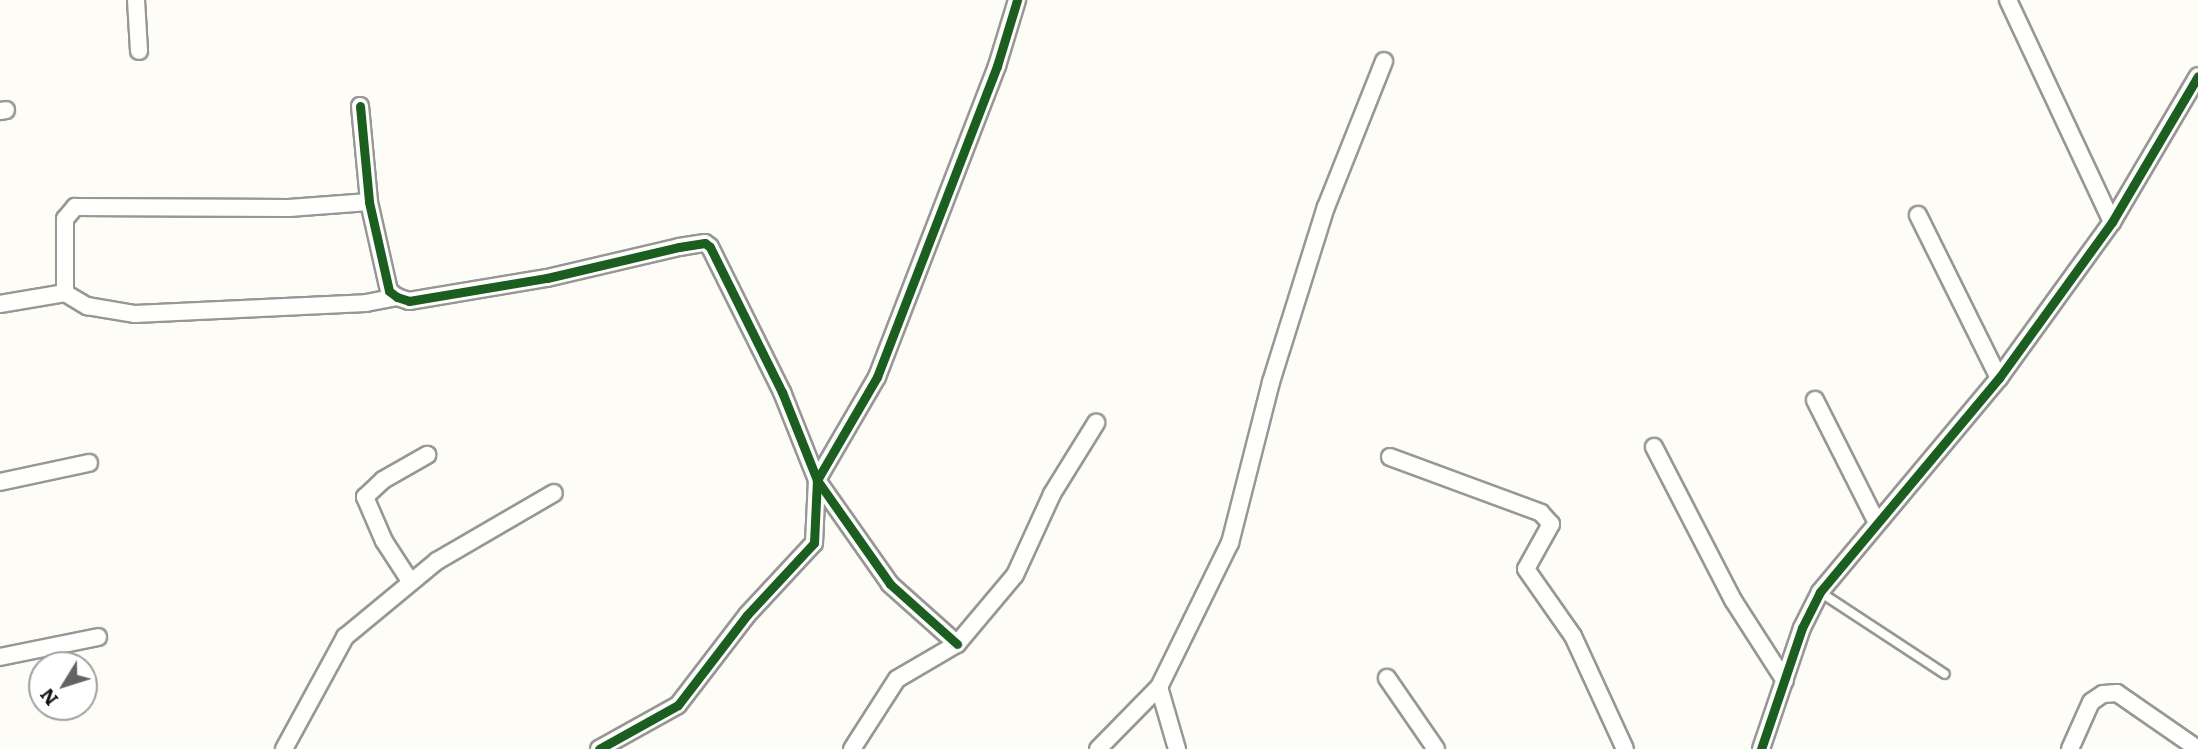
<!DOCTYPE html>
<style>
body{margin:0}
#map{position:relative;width:2198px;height:749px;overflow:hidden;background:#fdfcf7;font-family:Literata,serif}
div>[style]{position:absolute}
.roads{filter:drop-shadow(2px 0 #979795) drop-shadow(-2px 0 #979795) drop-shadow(0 2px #979795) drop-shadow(0 -2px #979795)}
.lane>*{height:8px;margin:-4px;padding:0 4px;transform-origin:4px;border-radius:4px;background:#fffffe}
.street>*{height:16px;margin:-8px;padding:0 8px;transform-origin:8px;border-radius:8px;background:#fffffe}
.cycleway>*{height:9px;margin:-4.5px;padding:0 4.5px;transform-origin:4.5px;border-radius:4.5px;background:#1b5e20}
span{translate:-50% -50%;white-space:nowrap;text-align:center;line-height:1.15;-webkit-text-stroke:7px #fff;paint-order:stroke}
.north{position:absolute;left:28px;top:651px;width:70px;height:70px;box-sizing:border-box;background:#fff;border:2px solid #a0a0a0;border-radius:50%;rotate:232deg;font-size:19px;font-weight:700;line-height:28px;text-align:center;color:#111}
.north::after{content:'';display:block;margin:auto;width:24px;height:32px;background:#646362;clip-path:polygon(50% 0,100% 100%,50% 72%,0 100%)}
</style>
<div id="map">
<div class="roads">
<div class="lane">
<div style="left:1820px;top:592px;width:149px;rotate:33.3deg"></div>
</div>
<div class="street">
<div style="left:136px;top:0;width:51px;rotate:86.6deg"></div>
<div style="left:2008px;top:0;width:245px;rotate:64.9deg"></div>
<div style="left:360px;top:106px;width:96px;rotate:84.6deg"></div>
<div style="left:369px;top:202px;width:91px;rotate:77.3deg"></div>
<div style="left:389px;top:291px;width:10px;rotate:37deg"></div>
<div style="left:397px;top:297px;width:13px;rotate:18deg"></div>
<div style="left:409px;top:301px;width:140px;rotate:-9.5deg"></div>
<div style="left:547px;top:278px;width:136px;rotate:-13.2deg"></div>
<div style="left:679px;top:247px;width:26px;rotate:-9deg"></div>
<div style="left:705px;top:243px;width:6px;rotate:39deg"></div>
<div style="left:710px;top:247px;width:162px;rotate:63.6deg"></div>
<div style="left:782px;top:392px;width:95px;rotate:68.3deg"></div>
<div style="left:817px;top:480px;width:127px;rotate:54.9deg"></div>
<div style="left:890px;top:584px;width:90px;rotate:41.8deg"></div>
<div style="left:0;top:111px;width:6px;rotate:-9deg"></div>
<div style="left:1918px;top:215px;width:182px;rotate:63.6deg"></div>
<div style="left:65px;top:293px;width:26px;rotate:31deg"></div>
<div style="left:87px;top:306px;width:49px;rotate:9.5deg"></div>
<div style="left:135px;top:314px;width:231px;rotate:-2.7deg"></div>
<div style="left:366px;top:303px;width:32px;rotate:-11deg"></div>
<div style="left:0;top:304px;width:66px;rotate:-9.6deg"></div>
<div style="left:65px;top:293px;width:74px;rotate:-90deg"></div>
<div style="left:65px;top:219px;width:16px;rotate:-50deg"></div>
<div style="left:75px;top:207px;width:214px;rotate:0.3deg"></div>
<div style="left:289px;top:208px;width:80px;rotate:-4.3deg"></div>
<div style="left:1815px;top:400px;width:136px;rotate:63.2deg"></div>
<div style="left:1654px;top:447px;width:172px;rotate:62.7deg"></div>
<div style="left:1733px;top:600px;width:96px;rotate:57.3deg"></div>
<div style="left:1390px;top:457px;width:161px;rotate:20.3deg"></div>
<div style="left:1541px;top:513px;width:15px;rotate:48deg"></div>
<div style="left:1551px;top:524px;width:51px;rotate:119.1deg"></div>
<div style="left:1526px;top:569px;width:82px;rotate:55deg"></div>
<div style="left:1573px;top:636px;width:124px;rotate:65.3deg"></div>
<div style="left:0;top:482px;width:91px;rotate:-12.1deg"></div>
<div style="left:410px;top:581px;width:48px;rotate:-123deg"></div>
<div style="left:384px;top:541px;width:48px;rotate:-113.4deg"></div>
<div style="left:365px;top:497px;width:25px;rotate:-43deg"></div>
<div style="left:383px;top:480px;width:51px;rotate:-29.6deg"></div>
<div style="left:0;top:657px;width:100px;rotate:-11.5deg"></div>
<div style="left:1387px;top:678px;width:86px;rotate:55.4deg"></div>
<div style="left:1159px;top:687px;width:65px;rotate:73.8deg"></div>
<div style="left:284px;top:749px;width:128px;rotate:-61.4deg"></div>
<div style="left:345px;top:637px;width:119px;rotate:-39.6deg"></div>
<div style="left:437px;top:561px;width:135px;rotate:-30.2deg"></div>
<div style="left:599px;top:749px;width:90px;rotate:-29.1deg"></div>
<div style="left:678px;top:705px;width:113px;rotate:-52.5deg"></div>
<div style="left:747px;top:615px;width:98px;rotate:-47.1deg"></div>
<div style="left:814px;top:543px;width:63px;rotate:-87.3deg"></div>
<div style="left:817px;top:480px;width:119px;rotate:-59.8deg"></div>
<div style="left:877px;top:377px;width:333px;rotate:-68.9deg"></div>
<div style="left:997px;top:66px;width:69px;rotate:-73.1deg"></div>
<div style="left:852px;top:749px;width:83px;rotate:-57.3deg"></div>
<div style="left:897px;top:679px;width:69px;rotate:-30.3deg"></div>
<div style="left:957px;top:644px;width:90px;rotate:-50deg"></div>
<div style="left:1015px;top:575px;width:89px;rotate:-65.4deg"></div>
<div style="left:1052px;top:494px;width:84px;rotate:-58.2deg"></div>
<div style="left:1098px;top:749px;width:87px;rotate:-45.5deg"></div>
<div style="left:1159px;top:687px;width:161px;rotate:-63.8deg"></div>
<div style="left:1230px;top:543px;width:166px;rotate:-75.7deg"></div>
<div style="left:1271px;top:382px;width:183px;rotate:-72.6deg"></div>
<div style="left:1326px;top:207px;width:157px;rotate:-68.3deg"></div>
<div style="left:1761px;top:749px;width:128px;rotate:-71.3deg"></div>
<div style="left:1802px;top:628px;width:40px;rotate:-63.4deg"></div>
<div style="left:1820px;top:592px;width:279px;rotate:-50.1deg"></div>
<div style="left:1999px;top:378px;width:193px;rotate:-54.1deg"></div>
<div style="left:2112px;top:222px;width:169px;rotate:-59.5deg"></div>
<div style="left:2070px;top:749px;width:51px;rotate:-65.9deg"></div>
<div style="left:2091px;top:702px;width:14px;rotate:-34deg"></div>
<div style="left:2103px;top:694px;width:14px;rotate:-4deg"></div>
<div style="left:2117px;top:693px;width:98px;rotate:34.7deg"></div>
</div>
</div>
<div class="cycleway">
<div style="left:360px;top:106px;width:96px;rotate:84.6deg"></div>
<div style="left:369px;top:202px;width:91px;rotate:77.3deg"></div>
<div style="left:389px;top:291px;width:10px;rotate:37deg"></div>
<div style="left:397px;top:297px;width:13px;rotate:18deg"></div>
<div style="left:409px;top:301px;width:140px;rotate:-9.5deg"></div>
<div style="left:547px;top:278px;width:136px;rotate:-13.2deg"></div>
<div style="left:679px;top:247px;width:26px;rotate:-9deg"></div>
<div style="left:705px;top:243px;width:6px;rotate:39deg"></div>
<div style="left:710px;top:247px;width:162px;rotate:63.6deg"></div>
<div style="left:782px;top:392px;width:95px;rotate:68.3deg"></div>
<div style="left:817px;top:480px;width:127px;rotate:54.9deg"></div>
<div style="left:890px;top:584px;width:90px;rotate:41.8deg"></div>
<div style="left:599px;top:749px;width:90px;rotate:-29.1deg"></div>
<div style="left:678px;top:705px;width:113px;rotate:-52.5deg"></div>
<div style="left:747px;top:615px;width:98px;rotate:-47.1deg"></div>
<div style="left:814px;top:543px;width:63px;rotate:-87.3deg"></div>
<div style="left:817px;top:480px;width:119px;rotate:-59.8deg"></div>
<div style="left:877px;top:377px;width:333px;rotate:-68.9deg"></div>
<div style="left:997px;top:66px;width:69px;rotate:-73.1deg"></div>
<div style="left:1761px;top:749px;width:128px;rotate:-71.3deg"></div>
<div style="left:1802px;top:628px;width:40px;rotate:-63.4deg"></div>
<div style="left:1820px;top:592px;width:279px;rotate:-50.1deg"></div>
<div style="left:1999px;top:378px;width:193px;rotate:-54.1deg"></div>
<div style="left:2112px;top:222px;width:169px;rotate:-59.5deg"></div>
</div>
<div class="north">N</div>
</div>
